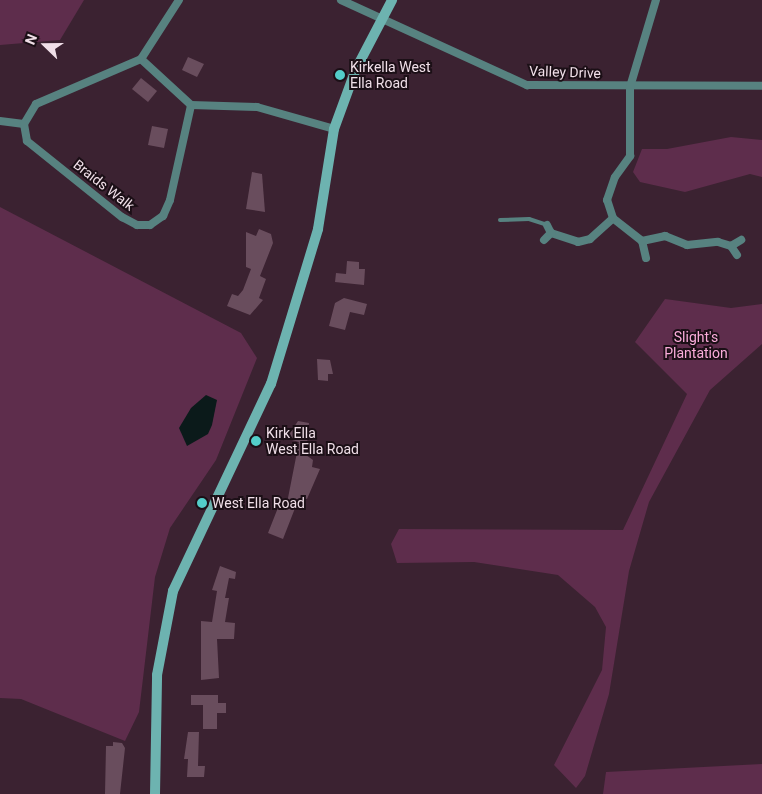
<!DOCTYPE html>
<style>
body{margin:0}
#map{position:relative;width:762px;height:794px;overflow:hidden;background:#3b2231;font-family:Roboto,sans-serif}
div>[style]{position:absolute}
.green>*{inset:0;background:#5e2d4c}
.water>*{inset:0;background:#0b1a1a}
.building>*{inset:0;background:#694d5d}
.lane>*{height:4px;margin:-2px;padding:0 2px;transform-origin:2px;border-radius:2px;background:#578280}
.street>*{height:8px;margin:-4px;padding:0 4px;transform-origin:4px;border-radius:4px;background:#578280}
.secondary>*{height:10px;margin:-5px;padding:0 5px;transform-origin:5px;border-radius:5px;background:#6db3b0}
.dots>*{width:14px;height:14px;translate:-50% -50%;box-sizing:border-box;border:2px solid #1b0f16;border-radius:50%}
span{translate:-50% -50%;white-space:nowrap;text-align:center;line-height:1.15;-webkit-text-stroke:4px #1b0f16;paint-order:stroke}
.poi-label{font-size:14px;color:#f0dfe8}
.left{translate:0 -50%;text-align:left}
.street-label{font-size:14px;color:#f0dfe8}
.park-label{font-size:14px;color:#faacda}
.north{position:absolute;left:20px;top:20px;width:50px;height:50px;-webkit-text-stroke:4px #1b0f16;paint-order:stroke;rotate:292deg;font-size:14px;font-weight:700;line-height:20px;text-align:center;color:#f0dfe8}
.north::after{content:'';display:block;margin:auto;width:18px;height:22px;background:#f0dfe8;clip-path:polygon(50% 0,100% 100%,50% 72%,0 100%)}
</style>
<div id="map">
<div class="green">
<div style="clip-path:polygon(0 0,84px 0,60px 40px,0 45px)"></div>
<div style="clip-path:polygon(731px 137px,762px 140px,762px 177px,750px 174px,685px 192px,640px 182px,633px 172px,642px 149px,667px 149px)"></div>
<div style="clip-path:polygon(0 207px,241px 333px,257px 358px,216px 460px,170px 528px,155px 577px,139px 712px,125px 741px,21px 699px,0 698px)"></div>
<div style="clip-path:polygon(665px 299px,731px 308px,762px 304px,762px 344px,710px 390px,649px 502px,629px 571px,609px 694px,585px 776px,576px 788px,554px 765px,602px 670px,606px 627px,595px 607px,558px 575px,474px 562px,397px 563px,391px 544px,399px 529px,623px 530px,687px 394px,635px 342px)"></div>
<div style="clip-path:polygon(762px 764px,762px 794px,603px 794px,606px 772px)"></div>
</div>
<div class="water">
<div style="clip-path:polygon(206px 395px,217px 400px,212px 425px,208px 434px,187px 446px,179px 428px,191px 408px)"></div>
</div>
<div class="building">
<div style="clip-path:polygon(188px 57px,204px 64px,197px 77px,182px 70px)"></div>
<div style="clip-path:polygon(141px 78px,157px 91px,148px 102px,132px 89px)"></div>
<div style="clip-path:polygon(152px 126px,168px 129px,164px 148px,148px 145px)"></div>
<div style="clip-path:polygon(252px 172px,262px 174px,265px 212px,246px 209px)"></div>
<div style="clip-path:polygon(259px 229px,271px 234px,273px 243px,260px 276px,266px 279px,259px 298px,263px 300px,250px 315px,227px 306px,232px 294px,238px 296px,243px 290px,251px 269px,246px 267px,246px 232px,256px 236px)"></div>
<div style="clip-path:polygon(347px 261px,359px 262px,359px 269px,365px 269px,364px 285px,335px 282px,336px 273px,346px 274px)"></div>
<div style="clip-path:polygon(344px 298px,367px 304px,364px 315px,350px 312px,345px 330px,329px 326px,335px 303px)"></div>
<div style="clip-path:polygon(317px 359px,330px 360px,333px 374px,328px 374px,328px 381px,318px 380px)"></div>
<div style="clip-path:polygon(298px 421px,309px 423px,306px 455px,313px 460px,312px 467px,320px 469px,307px 499px,299px 498px,283px 539px,268px 533px,281px 500px,287px 503px,299px 442px,292px 440px,290px 433px)"></div>
<div style="clip-path:polygon(220px 566px,236px 572px,235px 579px,229px 578px,225px 598px,229px 598px,225px 622px,235px 623px,234px 639px,217px 639px,219px 678px,201px 680px,201px 621px,212px 622px,217px 591px,212px 590px)"></div>
<div style="clip-path:polygon(191px 695px,218px 695px,218px 703px,226px 703px,226px 713px,217px 713px,217px 729px,203px 729px,203px 705px,191px 705px)"></div>
<div style="clip-path:polygon(188px 732px,199px 732px,198px 766px,205px 766px,204px 777px,187px 777px,188px 759px,184px 759px)"></div>
<div style="clip-path:polygon(113px 742px,122px 743px,125px 748px,120px 794px,105px 794px,106px 746px,113px 746px)"></div>
</div>
<div class="lane">
<div style="left:500px;top:220px;width:29px;rotate:-2deg"></div>
<div style="left:529px;top:219px;width:19px;rotate:18deg"></div>
</div>
<div class="street">
<div style="left:341px;top:0;width:205px;rotate:24.6deg"></div>
<div style="left:527px;top:85px;width:235px;rotate:0.2deg"></div>
<div style="left:141px;top:59px;width:68px;rotate:42.6deg"></div>
<div style="left:191px;top:105px;width:66px;rotate:1.7deg"></div>
<div style="left:257px;top:107px;width:80px;rotate:15.9deg"></div>
<div style="left:0;top:121px;width:24px;rotate:7deg"></div>
<div style="left:24px;top:124px;width:23px;rotate:-59deg"></div>
<div style="left:36px;top:104px;width:114px;rotate:-23.2deg"></div>
<div style="left:141px;top:59px;width:70px;rotate:-57.2deg"></div>
<div style="left:24px;top:124px;width:17px;rotate:80deg"></div>
<div style="left:27px;top:141px;width:122px;rotate:38.7deg"></div>
<div style="left:122px;top:217px;width:17px;rotate:28deg"></div>
<div style="left:137px;top:225px;width:13px"></div>
<div style="left:150px;top:225px;width:16px;rotate:-35deg"></div>
<div style="left:163px;top:216px;width:17px;rotate:-66deg"></div>
<div style="left:170px;top:200px;width:97px;rotate:-77.5deg"></div>
<div style="left:551px;top:233px;width:28px;rotate:18deg"></div>
<div style="left:578px;top:242px;width:12px;rotate:-14deg"></div>
<div style="left:590px;top:239px;width:31px;rotate:-42deg"></div>
<div style="left:544px;top:240px;width:10px;rotate:-45deg"></div>
<div style="left:551px;top:233px;width:9px;rotate:-117deg"></div>
<div style="left:642px;top:241px;width:24px;rotate:-12deg"></div>
<div style="left:665px;top:236px;width:24px;rotate:22deg"></div>
<div style="left:687px;top:245px;width:31px;rotate:-6deg"></div>
<div style="left:718px;top:242px;width:14px;rotate:17deg"></div>
<div style="left:737px;top:255px;width:11px;rotate:-124deg"></div>
<div style="left:731px;top:246px;width:12px;rotate:-31deg"></div>
<div style="left:646px;top:258px;width:17px;rotate:-103deg"></div>
<div style="left:642px;top:241px;width:37px;rotate:-142deg"></div>
<div style="left:613px;top:218px;width:19px;rotate:-108deg"></div>
<div style="left:607px;top:200px;width:24px;rotate:-71deg"></div>
<div style="left:615px;top:177px;width:26px;rotate:-54deg"></div>
<div style="left:630px;top:156px;width:69px;rotate:-90deg"></div>
<div style="left:630px;top:87px;width:91px;rotate:-73.4deg"></div>
</div>
<div class="secondary">
<div style="left:155px;top:794px;width:119px;rotate:-89deg"></div>
<div style="left:157px;top:675px;width:86px;rotate:-79.2deg"></div>
<div style="left:173px;top:591px;width:229px;rotate:-64.7deg"></div>
<div style="left:271px;top:384px;width:162px;rotate:-73.1deg"></div>
<div style="left:318px;top:229px;width:101px;rotate:-80.9deg"></div>
<div style="left:334px;top:129px;width:64px;rotate:-69.9deg"></div>
<div style="left:356px;top:69px;width:78px;rotate:-62.4deg"></div>
</div>
<div class="dots">
<div style="left:340px;top:75px;background:#53cdc9"></div>
<div style="left:256px;top:441px;background:#53cdc9"></div>
<div style="left:202px;top:503px;background:#53cdc9"></div>
</div>
<div class="poi-label">
<span class="left" style="left:350px;top:75px">Kirkella West<br>Ella Road</span>
<span class="left" style="left:266px;top:441px">Kirk Ella<br>West Ella Road</span>
<span class="left" style="left:212px;top:503px">West Ella Road</span>
</div>
<div class="street-label">
<span style="left:565px;top:72px;rotate:2deg">Valley Drive</span>
<span style="left:104px;top:185px;rotate:38deg">Braids Walk</span>
</div>
<div class="park-label">
<span style="left:696px;top:345px">Slight's<br>Plantation</span>
</div>
<div class="north">N</div>
</div>
